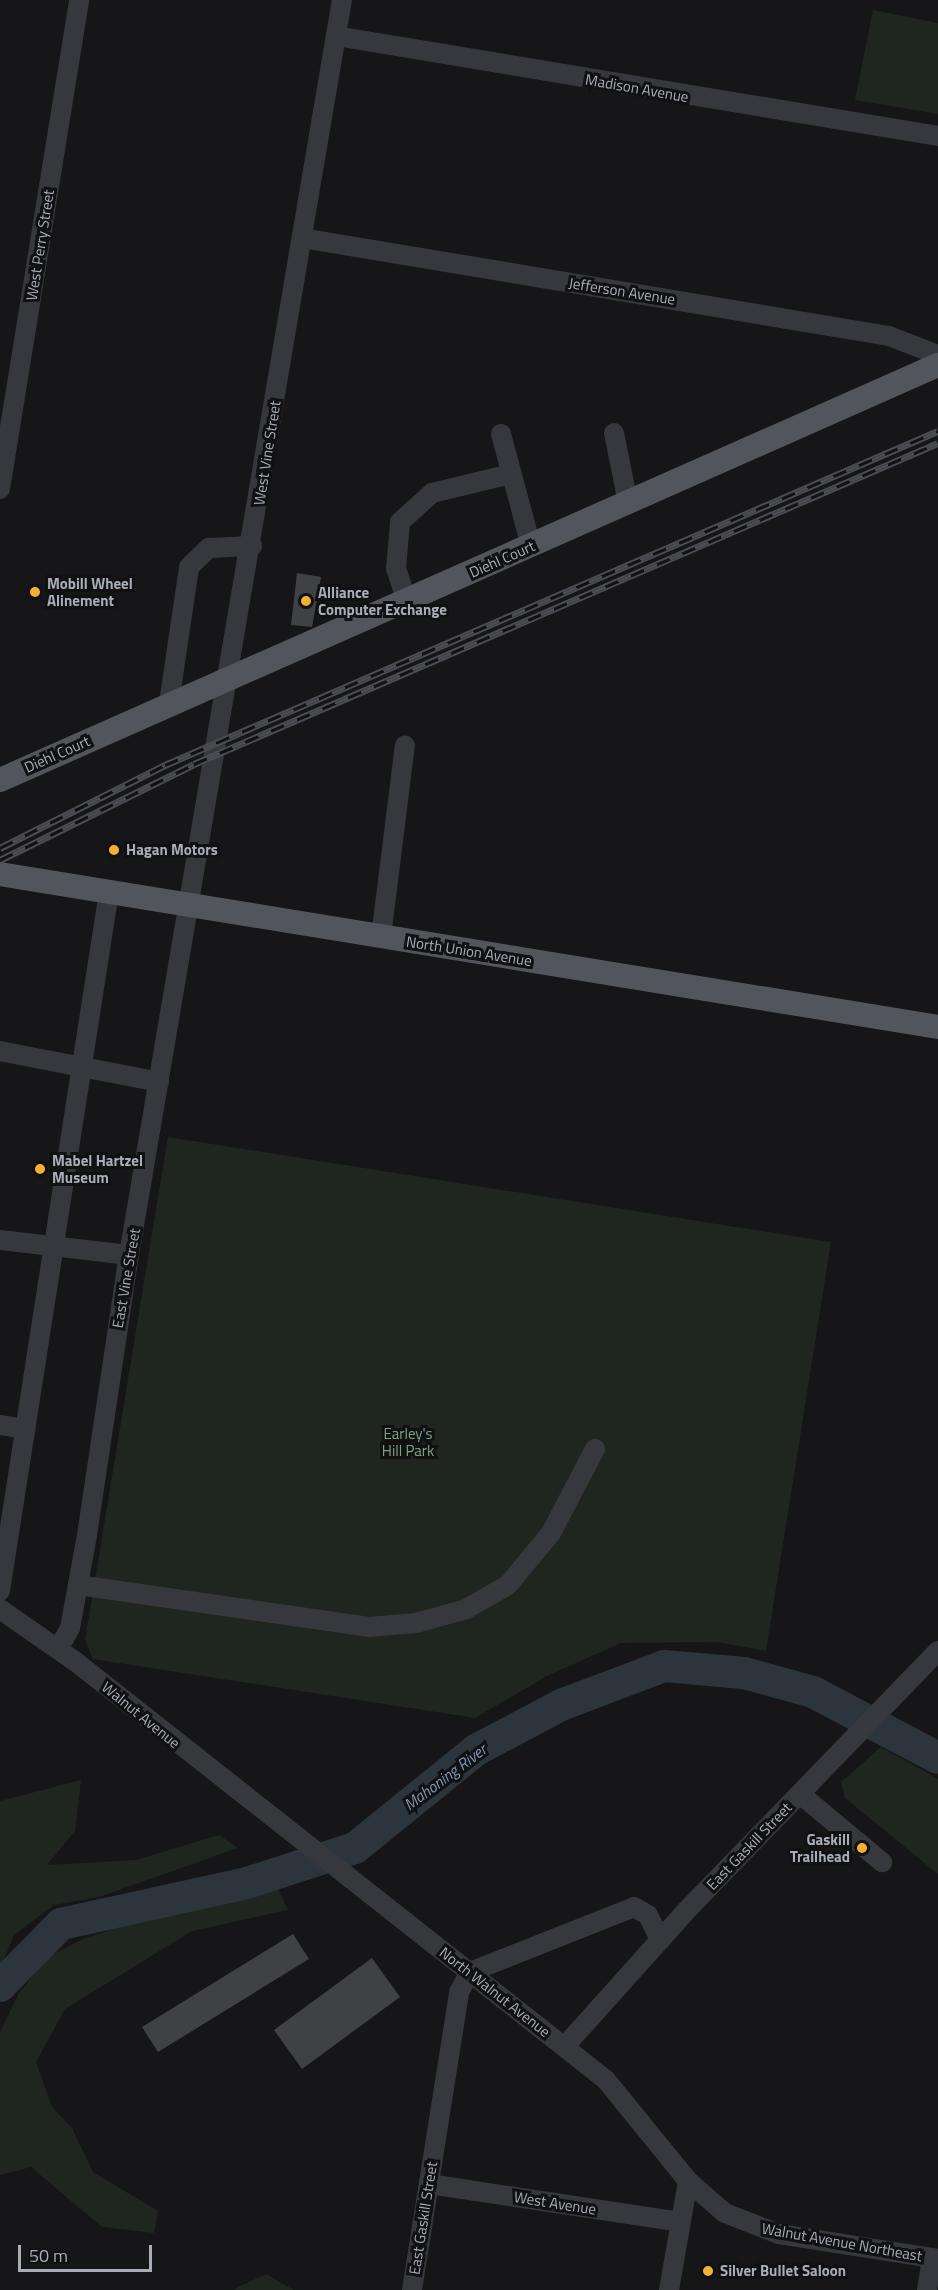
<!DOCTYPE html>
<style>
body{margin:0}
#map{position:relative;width:938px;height:2290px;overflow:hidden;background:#161618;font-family:"Titillium Web",sans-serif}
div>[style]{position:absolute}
.green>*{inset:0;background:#1e261f}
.river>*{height:32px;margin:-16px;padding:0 16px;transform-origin:16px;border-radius:16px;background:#2c353c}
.building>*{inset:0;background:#404145}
.minor>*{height:20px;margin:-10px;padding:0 10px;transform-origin:10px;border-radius:10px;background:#37383d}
.major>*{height:24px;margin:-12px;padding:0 12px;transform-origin:12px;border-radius:12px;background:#53555c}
.rail>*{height:7px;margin-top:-3.5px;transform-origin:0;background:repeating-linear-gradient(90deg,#111113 0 14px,#4a4c52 0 28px);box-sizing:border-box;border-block:2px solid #4a4c52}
.dots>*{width:16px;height:16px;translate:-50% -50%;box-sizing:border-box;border:3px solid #111113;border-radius:50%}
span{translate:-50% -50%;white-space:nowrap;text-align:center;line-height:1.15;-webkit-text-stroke:6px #111113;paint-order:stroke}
.street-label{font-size:15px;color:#a8adb8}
.poi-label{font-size:15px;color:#a8adb8;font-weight:700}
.left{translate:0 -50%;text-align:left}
.right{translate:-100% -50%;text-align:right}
.park-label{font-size:15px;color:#7fa381}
.water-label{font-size:16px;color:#7f9bb3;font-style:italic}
.scale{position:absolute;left:18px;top:2245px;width:134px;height:27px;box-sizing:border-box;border:3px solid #a8adb8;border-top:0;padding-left:8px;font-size:18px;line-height:21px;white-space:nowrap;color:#a8adb8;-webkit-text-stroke:4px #111113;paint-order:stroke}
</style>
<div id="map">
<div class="green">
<div style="clip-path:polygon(873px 10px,938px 23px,938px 114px,855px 100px)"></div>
<div style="clip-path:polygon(168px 1137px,831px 1242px,766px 1651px,718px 1642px,621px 1643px,547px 1676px,475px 1718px,93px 1659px,85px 1640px)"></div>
<div style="clip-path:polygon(881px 1747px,938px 1779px,938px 1874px,845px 1798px,841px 1782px)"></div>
<div style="clip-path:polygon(81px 1780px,75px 1831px,47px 1865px,136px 1860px,219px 1835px,238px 1848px,99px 1897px,54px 1905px,14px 1935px,0 1969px,0 1801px)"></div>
<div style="clip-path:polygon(278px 1888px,288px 1910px,192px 1931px,65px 2009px,36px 2062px,52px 2107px,72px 2128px,93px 2172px,158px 2211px,154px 2233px,102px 2227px,31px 2167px,0 2175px,0 2032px,19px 1993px,48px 1957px,85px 1938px,190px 1905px)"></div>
<div style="clip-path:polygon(266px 2274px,294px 2290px,235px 2290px,238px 2287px)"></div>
</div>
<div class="river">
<div style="left:0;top:1986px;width:87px;rotate:-45.5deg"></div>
<div style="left:61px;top:1924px;width:190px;rotate:-12.4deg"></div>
<div style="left:247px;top:1883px;width:114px;rotate:-18deg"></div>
<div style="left:355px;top:1848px;width:156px;rotate:-39deg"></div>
<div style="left:476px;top:1750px;width:96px;rotate:-27.9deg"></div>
<div style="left:561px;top:1705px;width:110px;rotate:-20.7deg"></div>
<div style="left:664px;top:1666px;width:80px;rotate:5deg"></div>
<div style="left:744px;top:1673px;width:72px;rotate:15.4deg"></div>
<div style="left:813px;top:1692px;width:141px;rotate:27.8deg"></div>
</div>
<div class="building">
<div style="clip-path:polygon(297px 573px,321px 577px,312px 627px,291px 625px)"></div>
<div style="clip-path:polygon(293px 1934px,309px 1959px,158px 2052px,142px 2027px)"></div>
<div style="clip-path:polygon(372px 1958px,400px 1997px,302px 2069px,274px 2030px)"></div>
</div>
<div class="minor">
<div style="left:336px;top:36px;width:610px;rotate:9.43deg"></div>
<div style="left:302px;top:238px;width:595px;rotate:9.48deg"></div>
<div style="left:889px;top:336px;width:53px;rotate:21.2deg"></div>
<div style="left:614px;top:433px;width:71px;rotate:78.7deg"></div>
<div style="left:501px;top:434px;width:116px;rotate:75deg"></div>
<div style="left:0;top:489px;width:495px;rotate:-80.8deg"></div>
<div style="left:407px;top:602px;width:35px;rotate:-108deg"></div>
<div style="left:396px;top:569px;width:47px;rotate:-85.1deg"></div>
<div style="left:400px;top:522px;width:43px;rotate:-42.2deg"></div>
<div style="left:432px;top:493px;width:81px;rotate:-13.5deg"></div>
<div style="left:169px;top:703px;width:137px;rotate:-81.6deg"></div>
<div style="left:189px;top:567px;width:28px;rotate:-44deg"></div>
<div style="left:209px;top:548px;width:43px;rotate:-2.7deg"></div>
<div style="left:381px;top:937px;width:193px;rotate:-82.9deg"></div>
<div style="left:0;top:1051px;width:162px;rotate:11deg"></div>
<div style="left:0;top:1240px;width:130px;rotate:6.6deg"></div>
<div style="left:0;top:1425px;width:26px;rotate:9deg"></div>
<div style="left:78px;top:1585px;width:294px;rotate:8.2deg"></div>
<div style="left:369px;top:1627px;width:47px;rotate:-4.9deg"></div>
<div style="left:416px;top:1623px;width:52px;rotate:-15.6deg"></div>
<div style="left:466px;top:1609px;width:48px;rotate:-29.7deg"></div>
<div style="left:508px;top:1585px;width:67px;rotate:-50.4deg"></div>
<div style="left:551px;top:1533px;width:95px;rotate:-62.4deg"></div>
<div style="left:0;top:1591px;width:707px;rotate:-81.14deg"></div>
<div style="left:0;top:1609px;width:93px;rotate:34.9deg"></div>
<div style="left:76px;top:1662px;width:675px;rotate:38.26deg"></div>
<div style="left:606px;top:2080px;width:130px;rotate:50.9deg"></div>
<div style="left:688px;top:2181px;width:49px;rotate:40.9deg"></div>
<div style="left:725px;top:2213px;width:58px;rotate:21.3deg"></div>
<div style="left:779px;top:2234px;width:161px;rotate:8.9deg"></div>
<div style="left:58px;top:1649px;width:24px;rotate:-60deg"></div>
<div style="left:70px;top:1628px;width:95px;rotate:-79.6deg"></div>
<div style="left:87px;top:1535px;width:283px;rotate:-81.5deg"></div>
<div style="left:129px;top:1255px;width:1273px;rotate:-80.37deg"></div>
<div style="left:800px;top:1794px;width:107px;rotate:39.7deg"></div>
<div style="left:565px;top:2046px;width:181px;rotate:-48.1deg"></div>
<div style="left:686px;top:1911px;width:362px;rotate:-45.9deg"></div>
<div style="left:429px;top:2184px;width:254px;rotate:8.6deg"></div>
<div style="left:412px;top:2290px;width:302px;rotate:-81deg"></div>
<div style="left:459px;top:1992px;width:23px;rotate:-61deg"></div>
<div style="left:470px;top:1972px;width:176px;rotate:-21.6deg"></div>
<div style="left:634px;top:1907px;width:16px;rotate:30deg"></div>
<div style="left:648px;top:1915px;width:28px;rotate:64deg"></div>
<div style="left:669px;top:2290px;width:111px;rotate:-80.1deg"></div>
<div style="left:927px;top:2290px;width:32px;rotate:-81deg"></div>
</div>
<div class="major">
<div style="left:0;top:780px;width:1026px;rotate:-23.87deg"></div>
<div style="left:0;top:874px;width:950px;rotate:9.26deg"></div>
</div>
<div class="rail">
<div style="left:0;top:848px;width:185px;rotate:-26.7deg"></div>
<div style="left:165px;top:765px;width:842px;rotate:-23.37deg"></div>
<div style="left:0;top:860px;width:216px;rotate:-26.3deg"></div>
<div style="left:194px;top:764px;width:810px;rotate:-23.34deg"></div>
</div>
<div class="dots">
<div style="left:35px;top:592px;background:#f2b134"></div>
<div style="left:306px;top:601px;background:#f2b134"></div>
<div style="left:114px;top:850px;background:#f2b134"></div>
<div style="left:40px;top:1169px;background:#f2b134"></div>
<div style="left:862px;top:1848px;background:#f2b134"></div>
<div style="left:708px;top:2271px;background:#f2b134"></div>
</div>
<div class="street-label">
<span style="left:637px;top:88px;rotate:10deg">Madison Avenue</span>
<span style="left:40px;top:245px;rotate:-81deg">West Perry Street</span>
<span style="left:622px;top:291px;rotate:9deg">Jefferson Avenue</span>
<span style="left:267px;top:453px;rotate:-81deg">West Vine Street</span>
<span style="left:502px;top:559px;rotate:-24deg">Diehl Court</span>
<span style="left:57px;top:754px;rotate:-24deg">Diehl Court</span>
<span style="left:469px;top:951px;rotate:9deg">North Union Avenue</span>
<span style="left:126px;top:1278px;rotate:-80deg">East Vine Street</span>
<span style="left:141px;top:1715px;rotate:39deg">Walnut Avenue</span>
<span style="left:749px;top:1846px;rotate:-46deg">East Gaskill Street</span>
<span style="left:495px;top:1992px;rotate:38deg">North Walnut Avenue</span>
<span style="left:555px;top:2203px;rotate:9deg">West Avenue</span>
<span style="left:423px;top:2218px;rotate:-81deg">East Gaskill Street</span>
<span style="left:842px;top:2242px;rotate:10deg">Walnut Avenue Northeast</span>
</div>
<div class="poi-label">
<span class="left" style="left:47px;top:592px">Mobill Wheel<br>Alinement</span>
<span class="left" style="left:318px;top:601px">Alliance<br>Computer Exchange</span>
<span class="left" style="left:126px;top:850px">Hagan Motors</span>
<span class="left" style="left:52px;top:1169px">Mabel Hartzel<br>Museum</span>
<span class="right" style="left:850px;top:1848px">Gaskill<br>Trailhead</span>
<span class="left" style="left:720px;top:2271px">Silver Bullet Saloon</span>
</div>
<div class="park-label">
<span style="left:408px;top:1442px">Earley's<br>Hill Park</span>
</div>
<div class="water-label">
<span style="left:445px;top:1777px;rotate:-37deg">Mahoning River</span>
</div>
<div class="scale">50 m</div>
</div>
